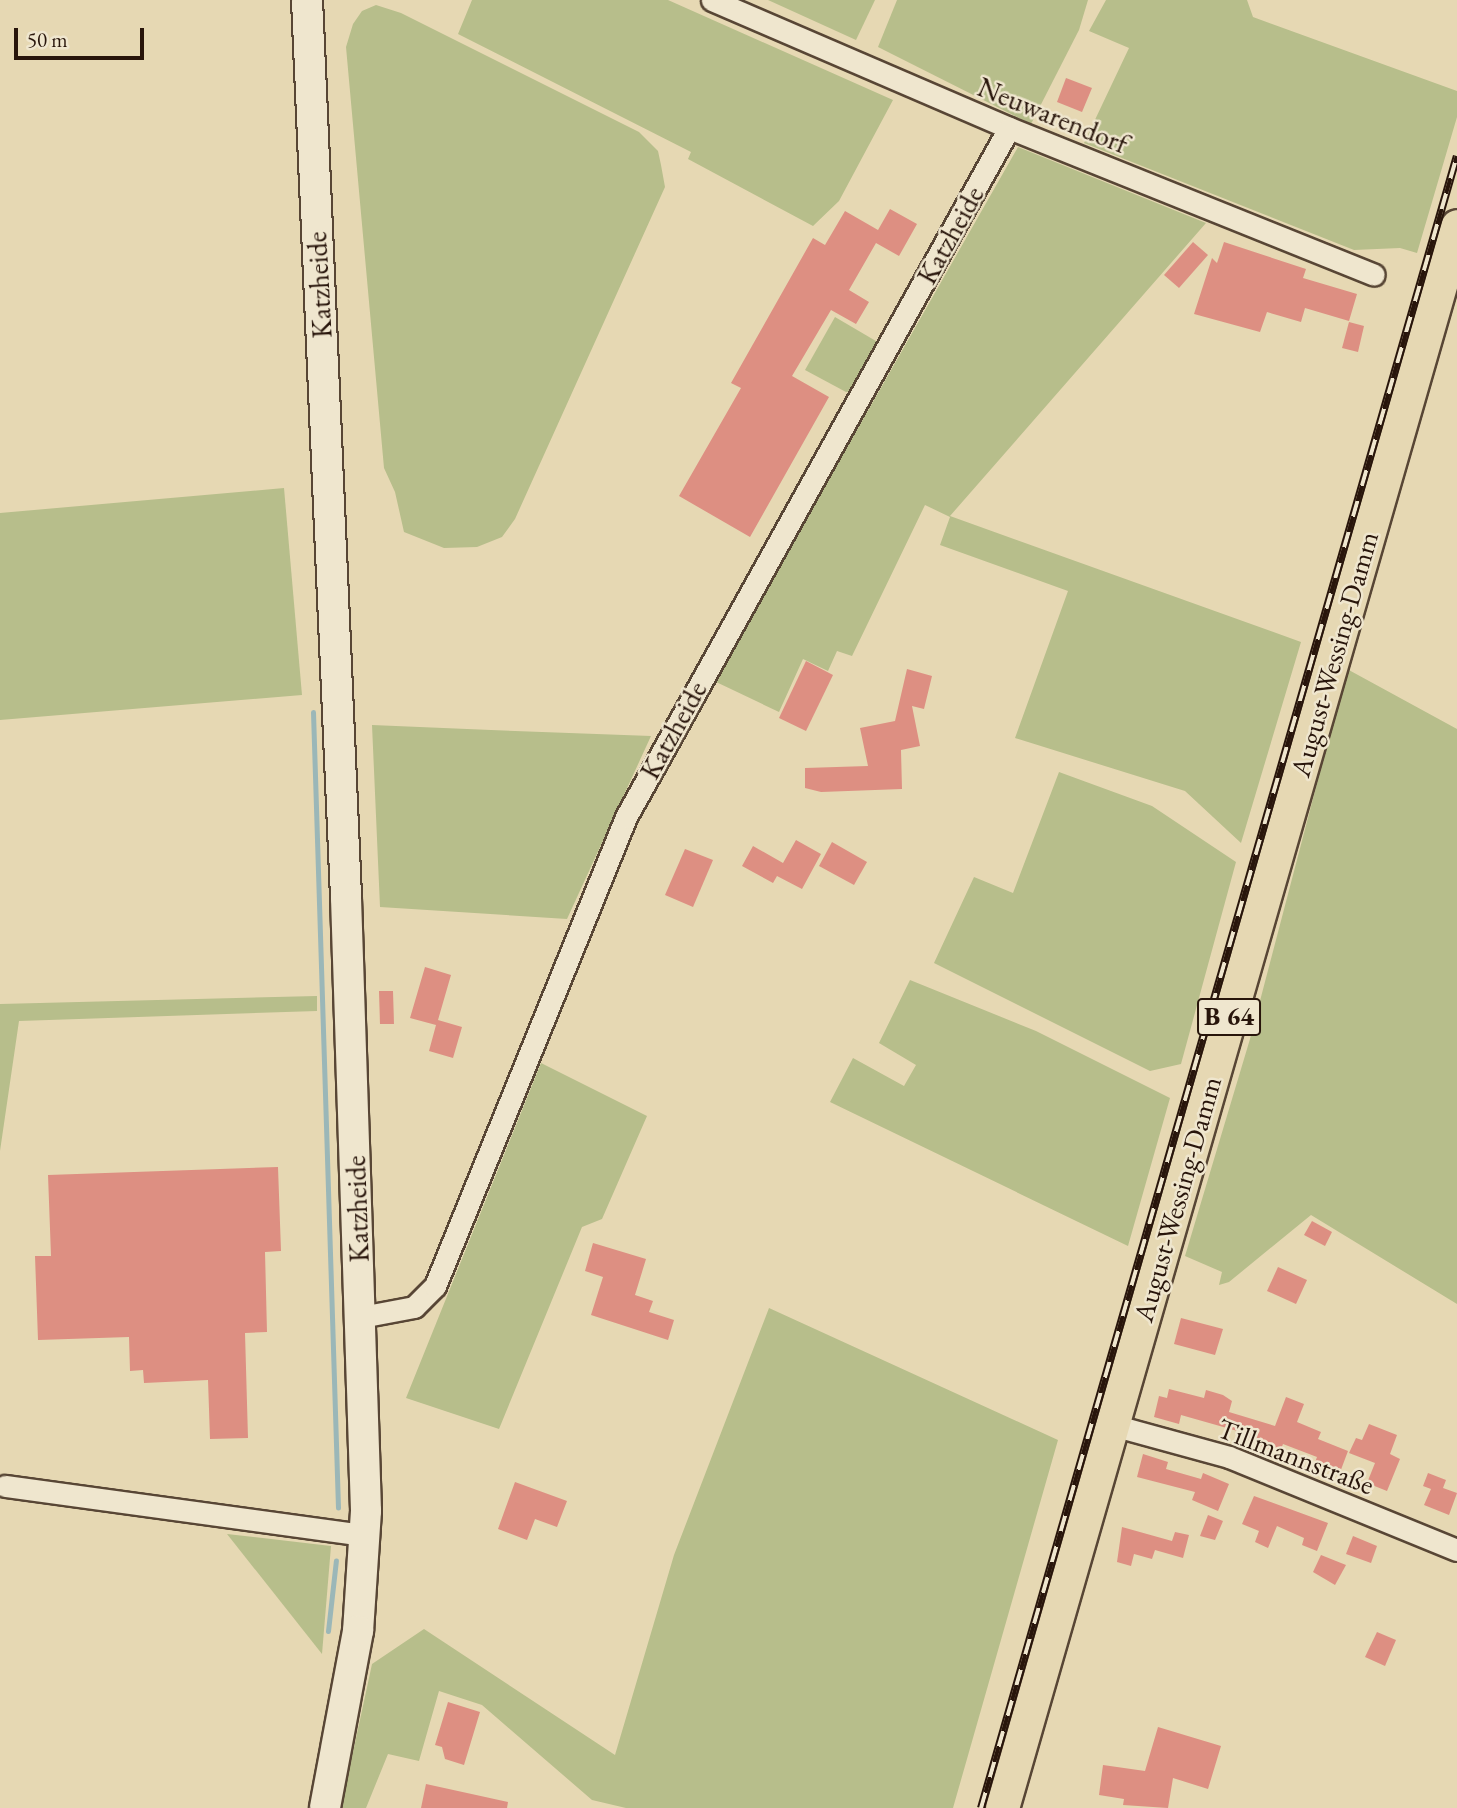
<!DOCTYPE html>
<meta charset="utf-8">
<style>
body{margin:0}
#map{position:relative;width:1457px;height:1808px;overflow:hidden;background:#e6d8b3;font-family:"EB Garamond",serif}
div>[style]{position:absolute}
.green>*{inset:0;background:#b7be8b}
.stream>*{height:5px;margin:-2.5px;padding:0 2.5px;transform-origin:2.5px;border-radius:2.5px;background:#9bb7b8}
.building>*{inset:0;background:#dd8f82}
.roads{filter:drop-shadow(2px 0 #584635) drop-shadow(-2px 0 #584635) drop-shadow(0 2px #584635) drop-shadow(0 -2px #584635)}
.street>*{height:21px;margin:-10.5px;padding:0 10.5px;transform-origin:10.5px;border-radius:10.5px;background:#efe6ce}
.secondary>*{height:30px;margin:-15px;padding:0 15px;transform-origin:15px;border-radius:15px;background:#efe6ce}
.primary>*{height:33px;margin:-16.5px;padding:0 16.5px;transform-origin:16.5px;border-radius:16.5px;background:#e6d8b3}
.rail>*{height:8px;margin-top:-4px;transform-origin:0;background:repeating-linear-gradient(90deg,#efe6ce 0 16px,#28150b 0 32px);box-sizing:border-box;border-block:2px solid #28150b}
span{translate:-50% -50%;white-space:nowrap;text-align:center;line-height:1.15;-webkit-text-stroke:5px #efe6ce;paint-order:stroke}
.shield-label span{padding:2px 5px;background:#efe6ce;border:2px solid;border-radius:5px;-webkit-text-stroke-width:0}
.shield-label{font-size:26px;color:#28150b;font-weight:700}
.street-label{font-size:28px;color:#28150b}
.scale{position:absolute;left:14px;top:28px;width:130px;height:32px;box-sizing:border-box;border:4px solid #28150b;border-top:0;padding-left:9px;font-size:21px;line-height:24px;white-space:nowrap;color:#28150b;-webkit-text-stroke:5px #efe6ce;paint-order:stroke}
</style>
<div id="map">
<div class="green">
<div style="clip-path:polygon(472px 0,668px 0,893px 100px,839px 201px,813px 226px,688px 159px,691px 152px,458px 34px)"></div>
<div style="clip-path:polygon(768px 0,875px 0,856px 40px)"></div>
<div style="clip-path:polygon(897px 0,1088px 0,1079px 30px,1031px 124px,878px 47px)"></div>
<div style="clip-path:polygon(1106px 0,1247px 0,1253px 17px,1457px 91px,1457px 117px,1417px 253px,1400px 248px,1354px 250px,1084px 143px,1129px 48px,1089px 31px)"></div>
<div style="clip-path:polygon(376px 5px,401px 13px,639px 132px,658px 151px,661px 165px,665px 187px,515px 519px,502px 537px,477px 547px,444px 548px,404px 532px,395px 492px,384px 468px,346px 47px,353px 24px,362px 11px)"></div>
<div style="clip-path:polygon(1018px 147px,1206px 223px,950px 516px,1301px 642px,1241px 843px,1185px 791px,1015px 738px,1068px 591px,940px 545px,950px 517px,925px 505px,852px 656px,837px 651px,828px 671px,803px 659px,779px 712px,714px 681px)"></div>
<div style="clip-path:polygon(835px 317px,881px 344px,855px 391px,846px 392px,805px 370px)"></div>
<div style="clip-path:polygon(284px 488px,302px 695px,0 720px,0 513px)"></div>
<div style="clip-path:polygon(1347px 669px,1457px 729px,1457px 1304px,1311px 1215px,1229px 1282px,1219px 1285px,1222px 1272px,1185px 1256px,1250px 1039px)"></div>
<div style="clip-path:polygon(372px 725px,491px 730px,651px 736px,567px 919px,380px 907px)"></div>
<div style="clip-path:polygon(1059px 772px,1152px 806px,1236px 862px,1181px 1064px,1150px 1071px,934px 963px,974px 877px,1013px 893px)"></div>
<div style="clip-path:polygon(910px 980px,1036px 1031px,1170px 1098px,1128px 1246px,830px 1102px,853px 1058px,904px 1086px,916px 1065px,879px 1043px)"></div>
<div style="clip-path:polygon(317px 996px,317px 1011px,19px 1021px,0 1151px,0 1004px)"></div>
<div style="clip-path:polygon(541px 1063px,647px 1116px,602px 1219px,582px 1227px,499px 1429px,406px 1398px)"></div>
<div style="clip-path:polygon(769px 1308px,1058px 1440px,953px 1808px,626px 1808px,592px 1800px,482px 1705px,439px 1691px,419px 1761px,388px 1754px,366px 1808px,341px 1808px,372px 1664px,424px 1629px,615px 1755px,674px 1555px)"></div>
<div style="clip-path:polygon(227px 1534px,331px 1546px,322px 1654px)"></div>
</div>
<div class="stream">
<div style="left:313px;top:712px;width:796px;rotate:88.2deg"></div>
<div style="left:328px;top:1631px;width:71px;rotate:-83.6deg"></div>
</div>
<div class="building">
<div style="clip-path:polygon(1066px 78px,1092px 88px,1082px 112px,1057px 102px)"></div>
<div style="clip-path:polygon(890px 209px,917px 224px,899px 256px,876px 243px,849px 290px,869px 302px,856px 324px,831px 310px,792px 376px,829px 397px,750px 537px,679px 496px,741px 388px,731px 383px,813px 238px,825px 245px,845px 211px,878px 230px)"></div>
<div style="clip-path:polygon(1193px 242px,1208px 255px,1179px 288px,1164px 275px)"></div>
<div style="clip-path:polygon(1224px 242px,1306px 269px,1303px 278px,1357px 294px,1349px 321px,1305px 308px,1301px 322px,1267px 312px,1260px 332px,1194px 314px,1212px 258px,1217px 263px)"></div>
<div style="clip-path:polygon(1349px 322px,1364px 326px,1358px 352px,1342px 348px)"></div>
<div style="clip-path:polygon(806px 661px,833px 675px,806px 731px,779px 718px)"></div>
<div style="clip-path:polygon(907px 669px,932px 676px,924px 709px,912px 706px,920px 746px,901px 750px,902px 789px,821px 792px,805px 788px,805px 768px,868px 766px,860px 728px,895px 721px)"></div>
<div style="clip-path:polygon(796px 840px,821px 854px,802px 889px,777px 876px,773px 883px,742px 866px,753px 846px,783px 863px)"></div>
<div style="clip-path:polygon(832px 842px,867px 862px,854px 885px,819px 866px)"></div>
<div style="clip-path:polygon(685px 849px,713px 860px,693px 907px,665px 895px)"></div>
<div style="clip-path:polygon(425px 967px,451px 975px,438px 1020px,462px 1027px,453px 1058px,429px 1051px,436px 1025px,410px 1018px)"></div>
<div style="clip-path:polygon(379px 991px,393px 991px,394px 1024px,380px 1024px)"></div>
<div style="clip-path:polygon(278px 1167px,281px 1251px,265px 1252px,267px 1332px,245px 1333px,248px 1438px,210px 1439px,208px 1380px,144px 1383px,143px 1370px,130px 1371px,129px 1337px,38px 1340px,35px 1256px,51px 1256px,48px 1175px)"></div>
<div style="clip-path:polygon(1312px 1221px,1332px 1232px,1325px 1246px,1304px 1235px)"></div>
<div style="clip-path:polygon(593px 1243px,646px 1259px,635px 1295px,653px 1301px,649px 1312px,674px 1320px,668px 1340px,591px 1315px,603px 1277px,585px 1271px)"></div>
<div style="clip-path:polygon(1278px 1267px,1307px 1280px,1296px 1304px,1267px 1291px)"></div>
<div style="clip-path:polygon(1181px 1318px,1223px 1329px,1215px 1355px,1174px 1344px)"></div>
<div style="clip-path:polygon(1169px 1389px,1204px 1398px,1206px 1390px,1223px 1395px,1232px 1401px,1229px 1412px,1275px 1426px,1286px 1397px,1304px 1404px,1297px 1422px,1321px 1432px,1318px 1439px,1348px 1451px,1339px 1475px,1314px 1465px,1317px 1457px,1283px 1444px,1279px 1454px,1245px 1440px,1248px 1434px,1181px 1415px,1179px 1424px,1154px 1417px,1159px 1396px,1167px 1398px)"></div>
<div style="clip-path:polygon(1369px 1424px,1397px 1435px,1390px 1454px,1400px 1459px,1387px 1491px,1367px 1483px,1375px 1463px,1349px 1453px,1356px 1438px,1362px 1440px)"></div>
<div style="clip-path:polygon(1143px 1454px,1168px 1462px,1166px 1469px,1201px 1479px,1203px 1473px,1229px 1484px,1218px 1511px,1192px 1500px,1195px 1492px,1137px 1477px)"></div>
<div style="clip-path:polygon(1428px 1473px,1446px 1480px,1443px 1488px,1457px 1493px,1449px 1515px,1424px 1505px,1431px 1489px,1423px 1486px)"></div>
<div style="clip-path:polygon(515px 1482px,567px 1501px,557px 1527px,535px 1519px,527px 1540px,498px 1529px)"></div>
<div style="clip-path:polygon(1254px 1496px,1328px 1523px,1317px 1551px,1302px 1545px,1304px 1538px,1277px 1526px,1268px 1548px,1255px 1542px,1259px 1531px,1242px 1524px)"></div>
<div style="clip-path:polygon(1208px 1515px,1223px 1521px,1215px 1540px,1200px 1536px)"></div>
<div style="clip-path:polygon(1122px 1527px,1172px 1541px,1175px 1532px,1189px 1535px,1183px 1558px,1155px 1550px,1152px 1559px,1134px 1554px,1131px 1566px,1117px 1562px)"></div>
<div style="clip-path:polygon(1353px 1536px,1377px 1546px,1371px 1563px,1346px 1554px)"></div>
<div style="clip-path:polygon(1321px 1555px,1346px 1565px,1335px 1585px,1313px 1572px)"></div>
<div style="clip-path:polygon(1377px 1632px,1396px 1640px,1385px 1666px,1365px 1657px)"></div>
<div style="clip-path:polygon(448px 1702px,480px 1712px,464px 1765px,445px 1759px,442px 1747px,435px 1745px)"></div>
<div style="clip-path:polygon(1158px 1727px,1221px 1746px,1208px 1789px,1173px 1778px,1168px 1808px,1123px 1805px,1124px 1799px,1099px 1795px,1103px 1765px,1145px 1771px)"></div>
<div style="clip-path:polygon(426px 1784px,508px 1802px,507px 1808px,421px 1808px)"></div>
</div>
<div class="roads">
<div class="street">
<div style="left:712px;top:0;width:323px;rotate:23.3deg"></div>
<div style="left:1009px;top:128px;width:393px;rotate:21.9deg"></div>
<div style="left:361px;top:1317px;width:54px;rotate:-10.7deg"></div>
<div style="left:414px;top:1307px;width:30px;rotate:-45deg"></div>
<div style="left:435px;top:1286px;width:506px;rotate:-67.84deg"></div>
<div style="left:626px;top:817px;width:788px;rotate:-60.93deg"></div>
<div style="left:1112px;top:1425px;width:121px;rotate:15.3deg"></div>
<div style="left:1229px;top:1457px;width:246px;rotate:22.2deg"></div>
<div style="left:5px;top:1486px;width:363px;rotate:7.8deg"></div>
</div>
<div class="secondary">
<div style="left:307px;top:0;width:899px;rotate:87.51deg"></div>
<div style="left:346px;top:898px;width:613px;rotate:88.13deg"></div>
<div style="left:366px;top:1511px;width:120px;rotate:93.8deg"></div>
<div style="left:358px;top:1631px;width:180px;rotate:100.6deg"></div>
</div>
<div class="primary">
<div style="left:1002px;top:1808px;width:1646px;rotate:-73.95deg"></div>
</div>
</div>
<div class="rail">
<div style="left:981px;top:1808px;width:1719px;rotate:-73.93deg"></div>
</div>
<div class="shield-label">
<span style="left:1229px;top:1017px">B 64</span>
</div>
<div class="street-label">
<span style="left:1053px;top:115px;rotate:22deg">Neuwarendorf</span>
<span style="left:950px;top:235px;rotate:-61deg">Katzheide</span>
<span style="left:319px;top:285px;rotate:-93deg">Katzheide</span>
<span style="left:1334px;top:654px;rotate:-74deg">August-Wessing-Damm</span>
<span style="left:673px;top:730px;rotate:-61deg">Katzheide</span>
<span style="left:1177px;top:1199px;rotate:-74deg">August-Wessing-Damm</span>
<span style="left:357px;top:1209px;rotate:-92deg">Katzheide</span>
<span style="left:1296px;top:1456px;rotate:21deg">Tillmannstraße</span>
</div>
<div class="scale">50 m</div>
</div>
